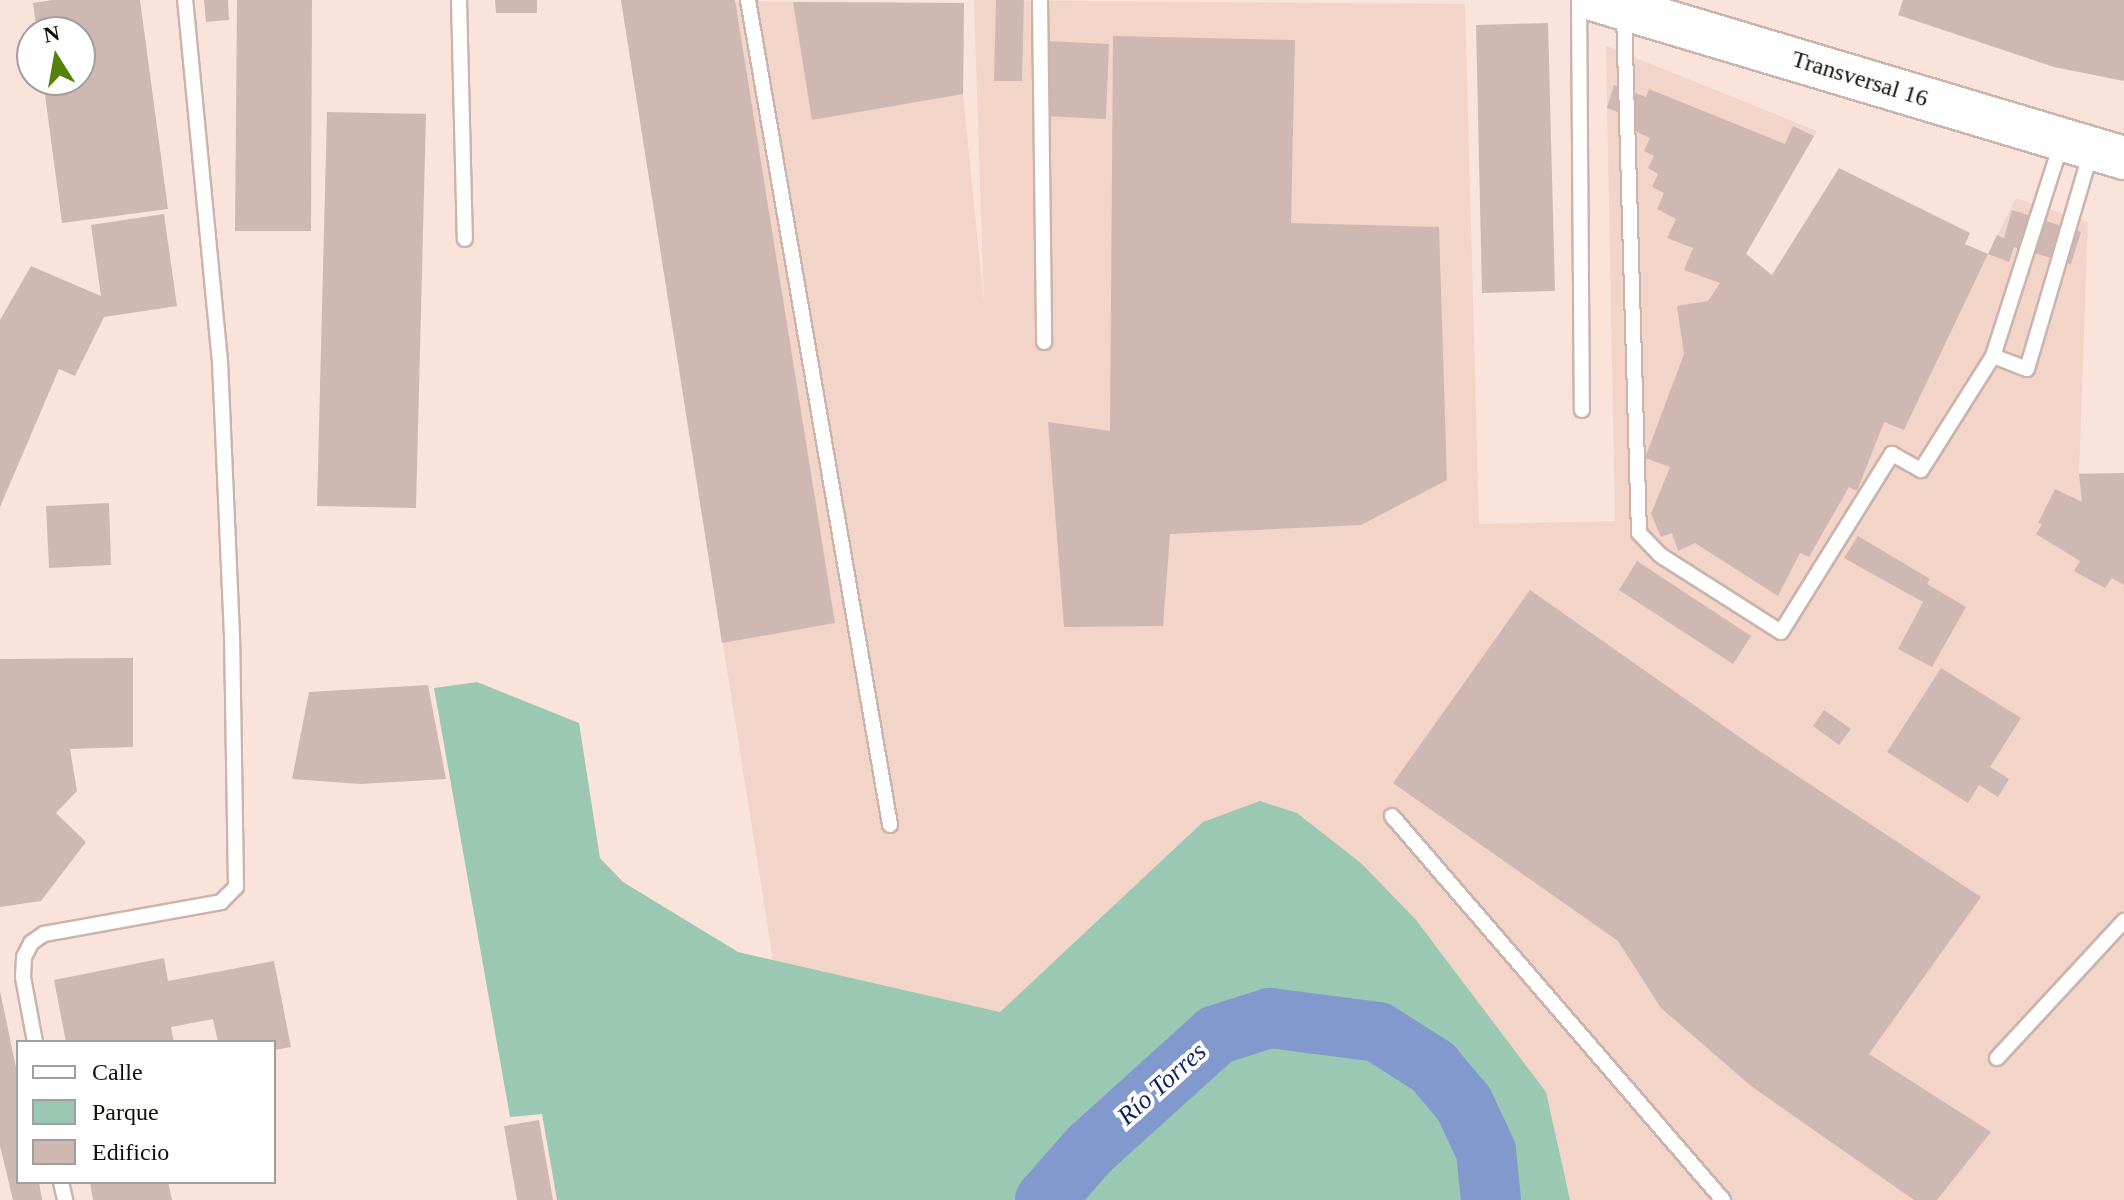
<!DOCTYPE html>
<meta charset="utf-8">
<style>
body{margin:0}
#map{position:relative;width:2124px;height:1200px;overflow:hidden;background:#fae3da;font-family:Georgia,serif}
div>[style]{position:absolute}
.built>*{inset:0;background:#f3d4c8}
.green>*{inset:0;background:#9bc8b2}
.river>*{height:60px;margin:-30px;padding:0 30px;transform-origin:30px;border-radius:30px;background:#8199cd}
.building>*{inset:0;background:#d0b8b2}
.roads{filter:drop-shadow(2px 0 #cab4ab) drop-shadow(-2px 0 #cab4ab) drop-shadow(0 2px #cab4ab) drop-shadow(0 -2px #cab4ab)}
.service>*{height:14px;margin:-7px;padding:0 7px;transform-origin:7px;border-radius:7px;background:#fff}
.secondary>*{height:42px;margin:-21px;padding:0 21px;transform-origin:21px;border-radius:21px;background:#fff}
span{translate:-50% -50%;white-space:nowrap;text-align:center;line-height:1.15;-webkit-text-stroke:8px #fff;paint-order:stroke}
.street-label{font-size:24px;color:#140d0a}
.water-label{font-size:26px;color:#0c225f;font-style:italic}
.legend{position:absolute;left:16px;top:1040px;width:260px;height:144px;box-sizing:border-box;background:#fff;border:2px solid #a19e9d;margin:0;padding:10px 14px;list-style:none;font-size:24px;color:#140d0a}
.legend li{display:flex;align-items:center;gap:16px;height:40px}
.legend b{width:40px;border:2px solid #a19e9d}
.north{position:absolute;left:16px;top:16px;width:80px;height:80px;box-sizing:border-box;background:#fff;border:2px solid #a19e9d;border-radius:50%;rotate:349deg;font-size:22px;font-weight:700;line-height:32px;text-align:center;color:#140d0a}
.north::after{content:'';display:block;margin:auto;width:28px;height:36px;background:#548109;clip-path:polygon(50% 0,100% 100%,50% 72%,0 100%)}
</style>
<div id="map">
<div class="built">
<div style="clip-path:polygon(621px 0,964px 3px,963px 94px,984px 305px,974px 0,1465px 4px,1479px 524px,1615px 521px,1606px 46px,1817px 131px,1746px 253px,1914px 403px,2016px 198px,2088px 222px,2079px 473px,2124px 473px,2124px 1200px,1513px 1200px,1078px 939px,1000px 1012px,773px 960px)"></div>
</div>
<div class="green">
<div style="clip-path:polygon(477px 682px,579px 723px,600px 858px,623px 882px,738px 952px,1000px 1012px,1203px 822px,1260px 801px,1297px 813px,1362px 864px,1416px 920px,1546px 1092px,1570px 1200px,557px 1200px,542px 1114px,510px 1117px,434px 688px)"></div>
</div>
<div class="river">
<div style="left:1045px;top:1200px;width:68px;rotate:-48.6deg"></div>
<div style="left:1090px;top:1149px;width:170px;rotate:-42.1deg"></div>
<div style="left:1216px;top:1035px;width:57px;rotate:-17.5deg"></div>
<div style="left:1270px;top:1018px;width:109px;rotate:7.4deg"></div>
<div style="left:1378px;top:1032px;width:65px;rotate:32.5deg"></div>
<div style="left:1433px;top:1067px;width:48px;rotate:50deg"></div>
<div style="left:1464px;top:1104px;width:52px;rotate:64.9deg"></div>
<div style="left:1486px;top:1151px;width:49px;rotate:84.2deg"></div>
</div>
<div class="building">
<div style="clip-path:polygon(53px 0,140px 0,168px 209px,62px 223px,43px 80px,80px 80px,80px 32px,37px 32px,33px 3px)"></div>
<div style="clip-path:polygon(204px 0,228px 0,229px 20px,206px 22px)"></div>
<div style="clip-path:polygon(237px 0,312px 0,311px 231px,235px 231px)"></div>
<div style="clip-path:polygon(495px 0,537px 0,537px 13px,496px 13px)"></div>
<div style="clip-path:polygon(621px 0,735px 0,835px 623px,722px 643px)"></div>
<div style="clip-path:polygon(996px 0,1024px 0,1022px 81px,994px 81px)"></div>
<div style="clip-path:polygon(1903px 0,2124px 0,2124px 81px,2054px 67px,1898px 15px)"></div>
<div style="clip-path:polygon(793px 2px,964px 3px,963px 94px,812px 120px)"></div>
<div style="clip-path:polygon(1548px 23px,1555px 291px,1482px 293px,1476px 25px)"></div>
<div style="clip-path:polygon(1113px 36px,1295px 40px,1291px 223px,1439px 227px,1447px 480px,1361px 525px,1170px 534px,1163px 626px,1064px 627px,1048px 422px,1110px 431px)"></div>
<div style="clip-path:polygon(1046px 41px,1109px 44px,1106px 119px,1042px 116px)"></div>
<div style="clip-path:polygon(1614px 85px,1646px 97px,1649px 89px,1785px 144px,1793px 126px,1814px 136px,1746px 254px,1772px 275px,1839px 168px,1970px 233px,1965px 244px,1988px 254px,1904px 430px,1884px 422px,1857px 491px,1849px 487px,1809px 557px,1800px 553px,1778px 596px,1695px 543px,1678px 551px,1672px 533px,1661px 537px,1651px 514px,1670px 467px,1645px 458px,1684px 354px,1677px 306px,1708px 301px,1720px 283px,1684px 270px,1693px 248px,1667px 238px,1676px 219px,1657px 209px,1664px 193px,1652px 187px,1658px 174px,1648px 168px,1654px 156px,1644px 151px,1650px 138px,1631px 129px,1636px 119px,1607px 108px)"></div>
<div style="clip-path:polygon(327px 112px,426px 114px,416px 508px,317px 506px)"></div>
<div style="clip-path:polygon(2012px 210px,2081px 232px,2071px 264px,2014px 247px,2009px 262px,1988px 254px,1997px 235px,2004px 238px)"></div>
<div style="clip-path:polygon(164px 214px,177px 306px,104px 317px,75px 376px,59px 369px,0 507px,0 320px,31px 266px,101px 296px,91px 225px)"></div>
<div style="clip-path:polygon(2124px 473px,2124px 585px,2112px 578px,2105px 588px,2074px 571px,2080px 561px,2036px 534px,2042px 524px,2038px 523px,2055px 489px,2082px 502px,2079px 474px)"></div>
<div style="clip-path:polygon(109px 503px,111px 565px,49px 568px,46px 506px)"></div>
<div style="clip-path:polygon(1858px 536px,1930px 579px,1927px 584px,1966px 607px,1932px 667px,1898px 649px,1923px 602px,1844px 558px)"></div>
<div style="clip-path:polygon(1637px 561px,1751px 636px,1733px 664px,1619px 590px)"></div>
<div style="clip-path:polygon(1530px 590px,1758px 750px,1981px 897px,1869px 1054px,1991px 1132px,1937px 1200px,1914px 1200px,1751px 1086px,1661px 1008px,1618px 941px,1393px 783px)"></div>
<div style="clip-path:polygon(133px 658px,133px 747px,70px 749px,77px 791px,56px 813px,86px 842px,41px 901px,0 907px,0 659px)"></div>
<div style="clip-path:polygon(1941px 668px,2021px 718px,1990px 767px,2009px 779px,1998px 797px,1979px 785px,1968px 803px,1887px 752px)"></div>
<div style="clip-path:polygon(428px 685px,446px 779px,360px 784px,292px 779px,309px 692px)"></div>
<div style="clip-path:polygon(1824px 710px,1851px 729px,1839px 745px,1813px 726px)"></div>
<div style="clip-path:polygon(164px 958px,168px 981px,274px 961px,291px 1047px,274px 1050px,274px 1042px,218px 1042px,213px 1019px,171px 1027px,174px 1042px,66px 1042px,54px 980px)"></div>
<div style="clip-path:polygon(0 991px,18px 1077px,18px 1182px,39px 1182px,42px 1200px,13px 1200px,0 1146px)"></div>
<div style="clip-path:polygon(539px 1120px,553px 1200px,517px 1200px,504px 1126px)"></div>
<div style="clip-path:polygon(90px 1182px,168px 1182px,172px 1200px,93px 1200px)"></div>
</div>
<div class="roads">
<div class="service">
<div style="left:459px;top:0;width:239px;rotate:88.6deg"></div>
<div style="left:748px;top:0;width:837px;rotate:80.23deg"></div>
<div style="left:1040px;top:0;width:342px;rotate:89.3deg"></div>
<div style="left:1579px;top:0;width:410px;rotate:89.6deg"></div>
<div style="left:1624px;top:13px;width:520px;rotate:88.35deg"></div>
<div style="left:1639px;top:533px;width:30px;rotate:46deg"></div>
<div style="left:1660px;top:555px;width:143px;rotate:32.5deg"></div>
<div style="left:1781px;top:632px;width:210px;rotate:-58.1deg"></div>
<div style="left:1892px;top:454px;width:33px;rotate:29deg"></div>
<div style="left:1921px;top:470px;width:135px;rotate:-57.7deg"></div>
<div style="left:1993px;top:356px;width:223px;rotate:-72.2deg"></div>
<div style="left:1993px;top:356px;width:36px;rotate:21deg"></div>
<div style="left:2027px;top:369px;width:226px;rotate:-73.6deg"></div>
<div style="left:1392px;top:816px;width:507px;rotate:49.24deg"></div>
<div style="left:35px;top:1042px;width:66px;rotate:-100.5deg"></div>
<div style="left:23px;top:977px;width:20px;rotate:-87deg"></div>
<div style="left:24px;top:957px;width:16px;rotate:-63deg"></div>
<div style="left:31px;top:943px;width:16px;rotate:-35deg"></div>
<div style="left:44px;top:934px;width:180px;rotate:-10.2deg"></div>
<div style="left:221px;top:902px;width:21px;rotate:-45deg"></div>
<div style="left:236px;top:887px;width:251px;rotate:-90.9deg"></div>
<div style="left:232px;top:636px;width:274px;rotate:-92.5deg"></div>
<div style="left:220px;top:362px;width:364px;rotate:-95.5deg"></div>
<div style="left:1997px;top:1058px;width:187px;rotate:-47.2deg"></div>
<div style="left:61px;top:1182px;width:18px;rotate:77deg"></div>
</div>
<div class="secondary">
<div style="left:1595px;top:0;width:552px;rotate:16.63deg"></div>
</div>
</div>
<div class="street-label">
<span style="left:1860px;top:79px;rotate:17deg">Transversal 16</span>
</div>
<div class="water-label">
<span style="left:1162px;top:1084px;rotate:-42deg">Río Torres</span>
</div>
<ul class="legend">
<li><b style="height:10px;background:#fff"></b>Calle</li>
<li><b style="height:22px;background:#9bc8b2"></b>Parque</li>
<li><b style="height:22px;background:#d0b8b2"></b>Edificio</li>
</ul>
<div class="north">N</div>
</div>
